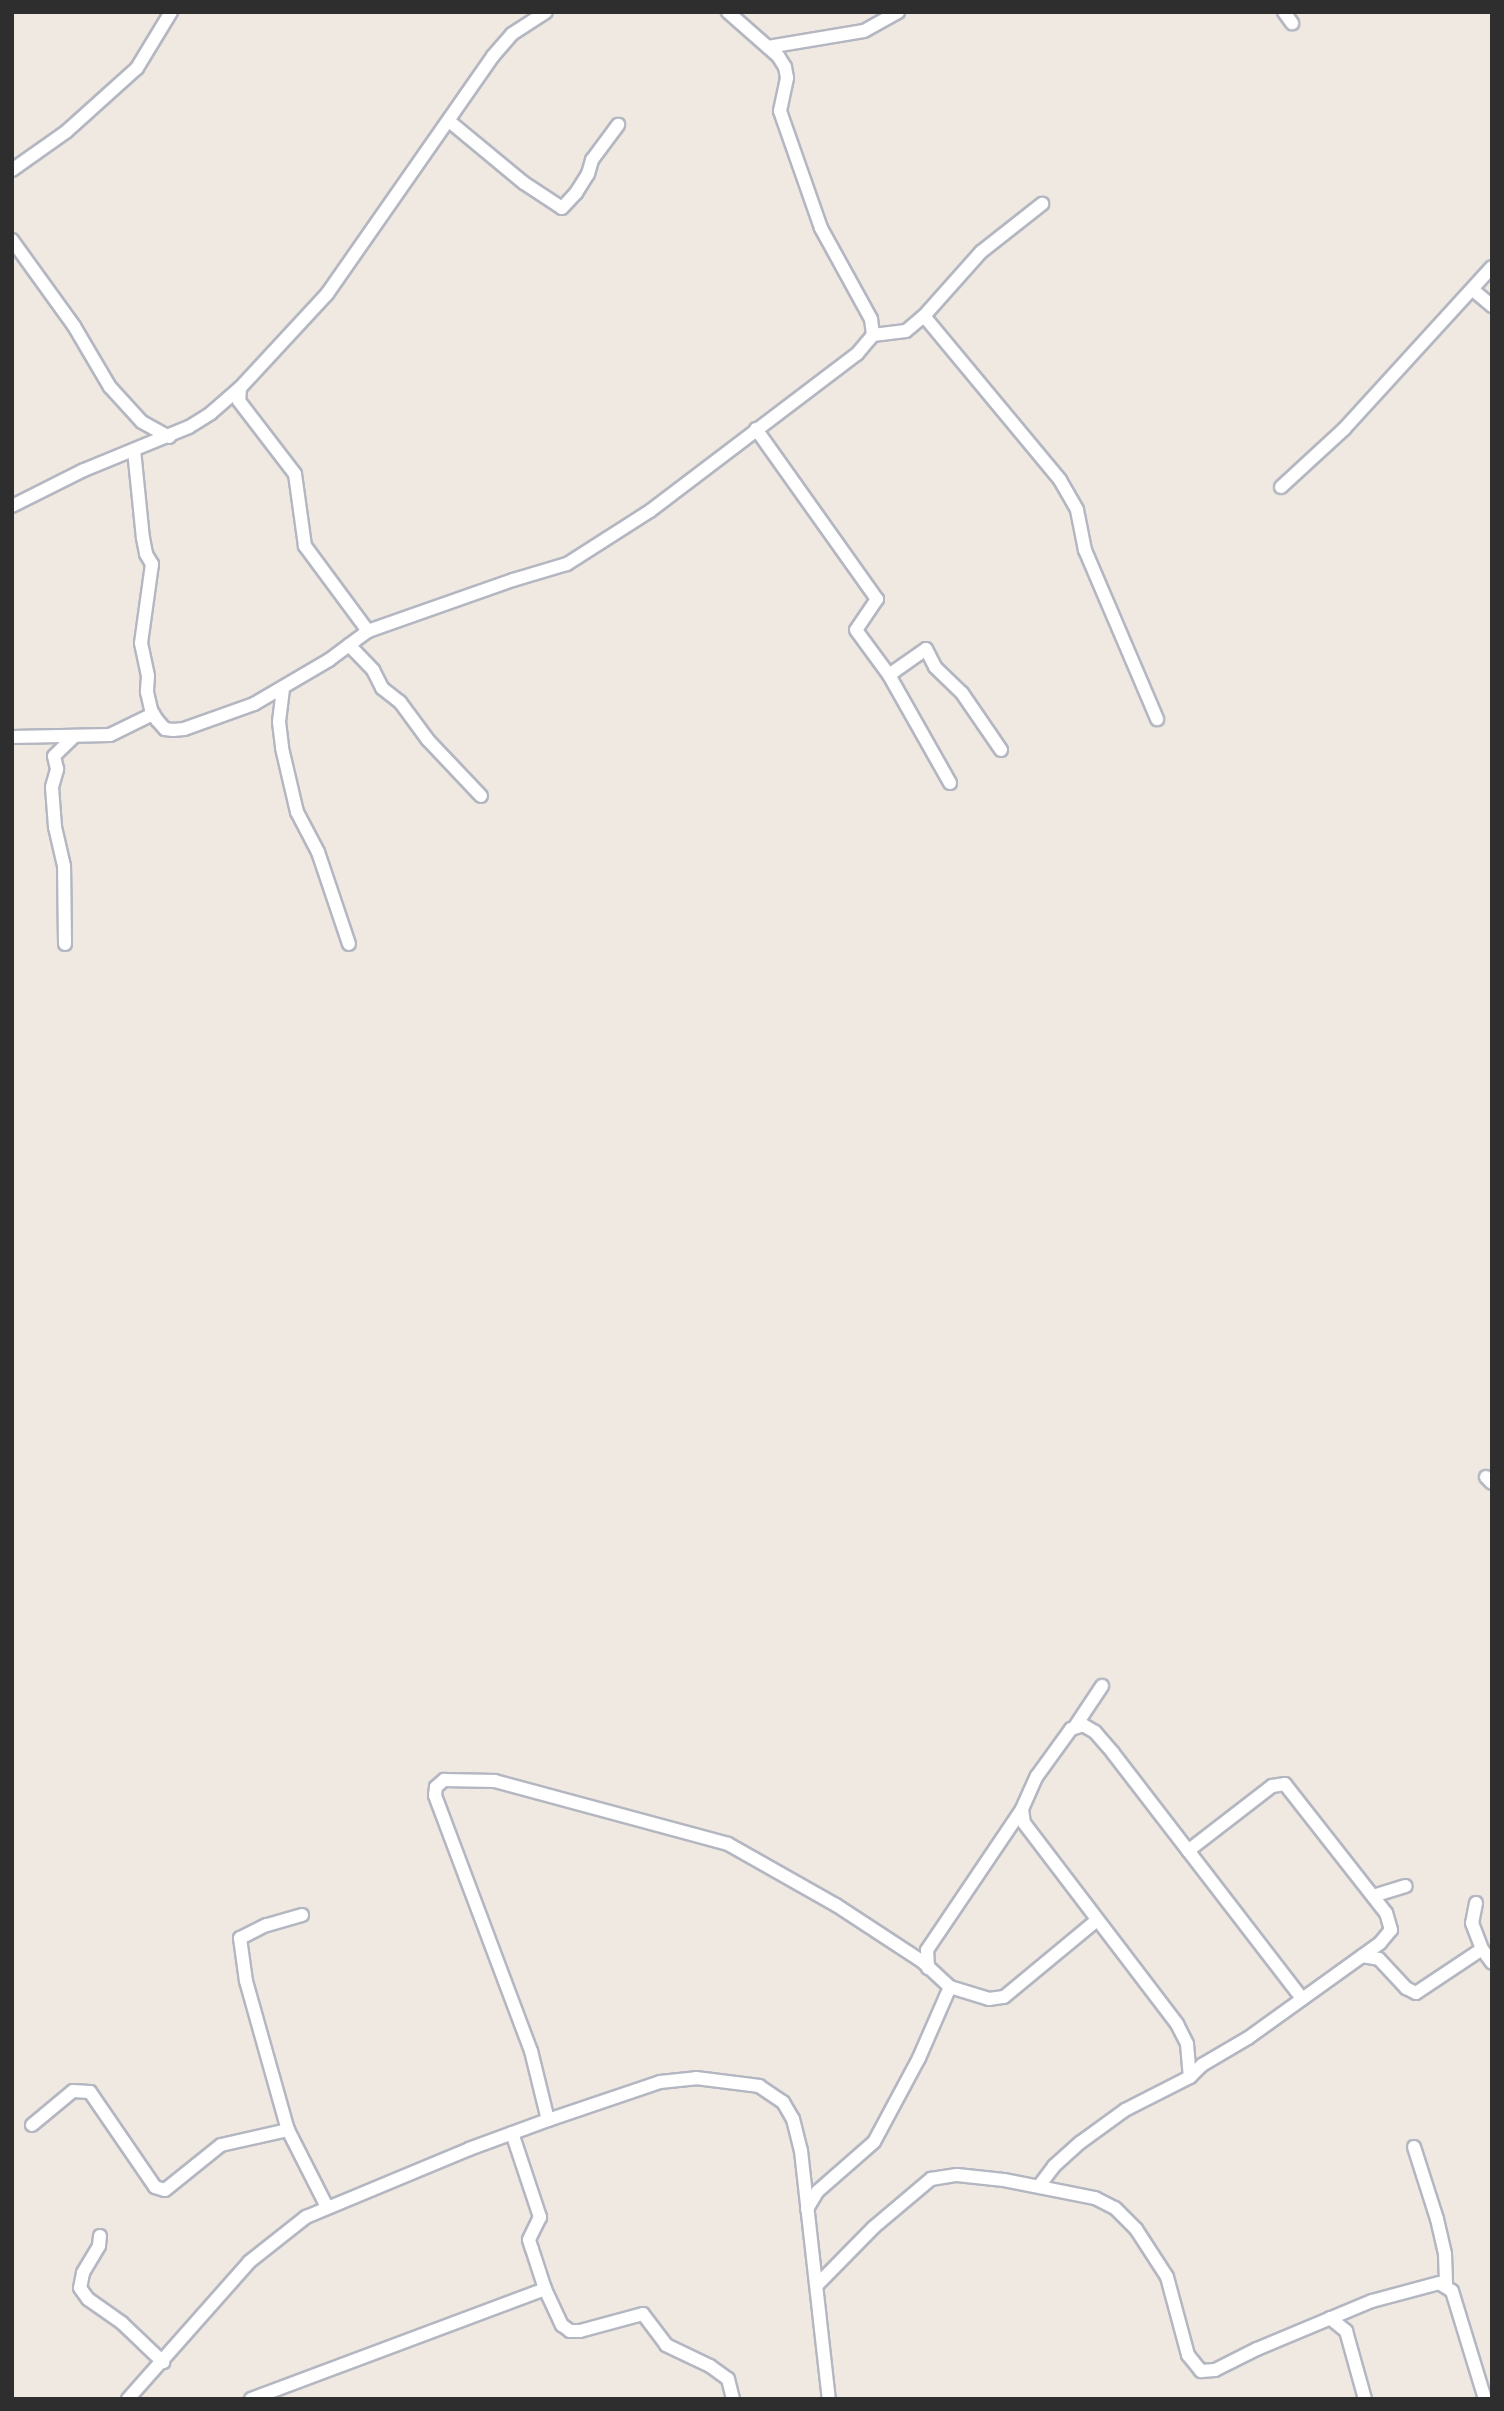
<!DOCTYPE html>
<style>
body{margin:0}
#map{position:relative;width:1504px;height:2411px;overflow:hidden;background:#efe9e1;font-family:"Golos Text",sans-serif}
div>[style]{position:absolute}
.roads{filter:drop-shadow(2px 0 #b4b7c1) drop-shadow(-2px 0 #b4b7c1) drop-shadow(0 2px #b4b7c1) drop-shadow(0 -2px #b4b7c1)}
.minor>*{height:12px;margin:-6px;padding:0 6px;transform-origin:6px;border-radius:6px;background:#fff}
span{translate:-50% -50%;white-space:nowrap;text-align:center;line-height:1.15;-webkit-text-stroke:6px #fff;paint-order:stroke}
.frame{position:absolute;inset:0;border:14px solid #2e2e2e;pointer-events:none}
</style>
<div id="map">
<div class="roads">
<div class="minor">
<div style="left:1284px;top:12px;width:14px;rotate:54deg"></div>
<div style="left:768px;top:47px;width:97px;rotate:-9.5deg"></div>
<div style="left:864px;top:31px;width:39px;rotate:-29deg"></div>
<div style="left:449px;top:121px;width:97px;rotate:39.6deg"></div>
<div style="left:524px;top:183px;width:45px;rotate:33.3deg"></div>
<div style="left:562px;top:208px;width:21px;rotate:-47deg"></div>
<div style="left:576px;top:193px;width:22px;rotate:-58deg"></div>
<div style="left:588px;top:174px;width:15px;rotate:-74deg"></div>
<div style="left:592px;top:160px;width:44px;rotate:-53.4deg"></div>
<div style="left:12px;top:170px;width:67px;rotate:-35.3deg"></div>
<div style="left:67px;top:131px;width:94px;rotate:-42deg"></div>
<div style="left:137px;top:68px;width:66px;rotate:-58.7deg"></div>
<div style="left:12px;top:240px;width:106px;rotate:54.2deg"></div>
<div style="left:74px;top:326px;width:71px;rotate:59.5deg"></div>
<div style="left:110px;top:387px;width:47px;rotate:47.6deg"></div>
<div style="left:142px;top:422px;width:31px;rotate:29deg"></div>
<div style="left:1473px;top:290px;width:25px;rotate:40deg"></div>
<div style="left:924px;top:316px;width:213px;rotate:50.3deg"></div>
<div style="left:1060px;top:480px;width:34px;rotate:60deg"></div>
<div style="left:1077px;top:510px;width:41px;rotate:78.7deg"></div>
<div style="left:1085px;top:550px;width:184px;rotate:66.9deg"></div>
<div style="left:873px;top:335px;width:33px;rotate:-7deg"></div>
<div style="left:906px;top:331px;width:23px;rotate:-40deg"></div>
<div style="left:924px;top:316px;width:86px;rotate:-48.3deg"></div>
<div style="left:981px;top:252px;width:78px;rotate:-38.2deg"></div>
<div style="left:240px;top:388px;width:13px;rotate:94deg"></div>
<div style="left:239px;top:401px;width:92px;rotate:52.5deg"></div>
<div style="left:295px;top:474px;width:73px;rotate:82.1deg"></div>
<div style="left:305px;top:546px;width:106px;rotate:53.5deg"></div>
<div style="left:756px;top:429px;width:209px;rotate:54.6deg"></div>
<div style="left:877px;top:599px;width:37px;rotate:124deg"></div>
<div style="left:856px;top:630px;width:56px;rotate:53.7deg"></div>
<div style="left:889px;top:675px;width:45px;rotate:-35.1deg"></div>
<div style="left:926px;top:649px;width:20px;rotate:63deg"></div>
<div style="left:935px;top:667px;width:37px;rotate:44deg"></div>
<div style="left:962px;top:693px;width:69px;rotate:55.6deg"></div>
<div style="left:134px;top:450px;width:88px;rotate:84.2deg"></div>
<div style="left:143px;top:538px;width:16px;rotate:79deg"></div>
<div style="left:146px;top:554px;width:12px;rotate:59deg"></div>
<div style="left:152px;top:564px;width:80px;rotate:97.9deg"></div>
<div style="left:141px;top:643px;width:34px;rotate:78deg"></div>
<div style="left:148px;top:676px;width:16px;rotate:94deg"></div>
<div style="left:147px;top:692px;width:18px;rotate:77deg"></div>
<div style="left:151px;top:710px;width:12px;rotate:59deg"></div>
<div style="left:157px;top:720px;width:12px;rotate:48deg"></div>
<div style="left:165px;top:729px;width:8px;rotate:7deg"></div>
<div style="left:173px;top:730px;width:11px;rotate:-5deg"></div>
<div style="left:184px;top:729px;width:74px;rotate:-19.7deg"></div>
<div style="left:254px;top:704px;width:87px;rotate:-30.4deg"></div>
<div style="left:329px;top:660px;width:49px;rotate:-36.6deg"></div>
<div style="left:368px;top:631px;width:154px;rotate:-19.4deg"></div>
<div style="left:513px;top:580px;width:56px;rotate:-16.5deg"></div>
<div style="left:567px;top:564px;width:98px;rotate:-32.6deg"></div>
<div style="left:650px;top:511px;width:260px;rotate:-37.2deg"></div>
<div style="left:857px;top:354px;width:25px;rotate:-50deg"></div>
<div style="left:873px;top:335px;width:16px;rotate:-97deg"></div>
<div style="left:871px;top:319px;width:104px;rotate:-118.8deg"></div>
<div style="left:821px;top:228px;width:124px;rotate:-109.3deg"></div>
<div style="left:780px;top:111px;width:34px;rotate:-78deg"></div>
<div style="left:787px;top:78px;width:11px;rotate:-100deg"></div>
<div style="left:785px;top:67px;width:13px;rotate:-122deg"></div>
<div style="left:778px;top:56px;width:67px;rotate:-138.7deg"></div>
<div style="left:1281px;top:487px;width:86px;rotate:-42.6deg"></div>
<div style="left:1344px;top:429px;width:219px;rotate:-47.6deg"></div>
<div style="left:12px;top:506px;width:80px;rotate:-26.6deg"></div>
<div style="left:84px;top:470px;width:113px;rotate:-22.3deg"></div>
<div style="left:189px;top:427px;width:26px;rotate:-32deg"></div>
<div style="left:211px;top:413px;width:38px;rotate:-41deg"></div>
<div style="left:240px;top:388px;width:128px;rotate:-47.2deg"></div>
<div style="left:327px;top:294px;width:290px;rotate:-55.1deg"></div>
<div style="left:493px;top:56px;width:29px;rotate:-49deg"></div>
<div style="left:512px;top:34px;width:40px;rotate:-32.9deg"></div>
<div style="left:349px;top:645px;width:35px;rotate:46deg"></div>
<div style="left:373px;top:670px;width:20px;rotate:63deg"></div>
<div style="left:382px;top:688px;width:23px;rotate:38deg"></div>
<div style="left:400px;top:702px;width:47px;rotate:53.6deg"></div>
<div style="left:428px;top:740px;width:77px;rotate:46.6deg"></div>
<div style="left:889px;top:675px;width:124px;rotate:60.5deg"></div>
<div style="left:283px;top:689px;width:33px;rotate:97deg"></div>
<div style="left:279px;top:722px;width:26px;rotate:83deg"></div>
<div style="left:282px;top:748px;width:66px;rotate:76.8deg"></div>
<div style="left:297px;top:812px;width:45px;rotate:62.3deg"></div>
<div style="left:318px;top:852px;width:97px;rotate:71.4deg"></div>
<div style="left:12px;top:737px;width:98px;rotate:-1.2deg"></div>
<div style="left:110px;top:735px;width:48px;rotate:-26deg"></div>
<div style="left:65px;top:944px;width:78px;rotate:-90.7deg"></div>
<div style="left:64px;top:866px;width:40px;rotate:-103deg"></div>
<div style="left:55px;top:827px;width:40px;rotate:-94.3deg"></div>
<div style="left:52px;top:787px;width:19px;rotate:-74deg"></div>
<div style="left:57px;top:769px;width:13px;rotate:-103deg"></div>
<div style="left:54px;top:756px;width:28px;rotate:-44deg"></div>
<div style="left:1486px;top:1477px;width:8px;rotate:45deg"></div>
<div style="left:1076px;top:1725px;width:47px;rotate:-56.3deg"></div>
<div style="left:1022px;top:1809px;width:14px;rotate:82deg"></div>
<div style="left:1024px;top:1823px;width:253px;rotate:52.7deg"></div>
<div style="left:1177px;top:2024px;width:22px;rotate:63deg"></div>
<div style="left:1187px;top:2044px;width:33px;rotate:85deg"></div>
<div style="left:1373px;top:1896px;width:34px;rotate:-17deg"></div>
<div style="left:1476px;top:1903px;width:20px;rotate:101deg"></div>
<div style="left:1472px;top:1923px;width:28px;rotate:69deg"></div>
<div style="left:302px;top:1915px;width:37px;rotate:164deg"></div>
<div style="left:266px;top:1925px;width:29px;rotate:153deg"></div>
<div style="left:240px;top:1938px;width:43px;rotate:82.1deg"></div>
<div style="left:246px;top:1981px;width:155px;rotate:74.3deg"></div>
<div style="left:288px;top:2130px;width:86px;rotate:63.1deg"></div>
<div style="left:1362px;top:1956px;width:17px;rotate:10deg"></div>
<div style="left:1379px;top:1959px;width:40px;rotate:47deg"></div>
<div style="left:1406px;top:1988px;width:11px;rotate:27deg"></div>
<div style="left:1416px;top:1993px;width:79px;rotate:-33.7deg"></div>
<div style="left:1482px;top:1949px;width:17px;rotate:54deg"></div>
<div style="left:928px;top:1968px;width:18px;rotate:-93deg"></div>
<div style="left:927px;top:1950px;width:170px;rotate:-56deg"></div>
<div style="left:1022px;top:1809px;width:36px;rotate:-66deg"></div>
<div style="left:1037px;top:1776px;width:58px;rotate:-54.1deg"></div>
<div style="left:1071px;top:1729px;width:13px;rotate:-18deg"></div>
<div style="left:1083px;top:1725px;width:14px;rotate:30deg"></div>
<div style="left:1095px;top:1732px;width:28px;rotate:49deg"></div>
<div style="left:1113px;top:1753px;width:309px;rotate:52.4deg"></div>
<div style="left:548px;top:2120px;width:71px;rotate:-103.8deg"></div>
<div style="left:531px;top:2051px;width:273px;rotate:-110.6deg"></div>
<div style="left:435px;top:1795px;width:8px;rotate:-83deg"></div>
<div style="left:436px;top:1787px;width:11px;rotate:-41deg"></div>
<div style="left:444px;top:1780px;width:51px;rotate:1.1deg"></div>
<div style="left:495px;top:1781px;width:241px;rotate:15.1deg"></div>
<div style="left:728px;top:1844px;width:124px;rotate:29.5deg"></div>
<div style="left:836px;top:1905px;width:104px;rotate:33.2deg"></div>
<div style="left:923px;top:1962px;width:37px;rotate:43deg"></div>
<div style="left:950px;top:1987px;width:41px;rotate:17.1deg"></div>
<div style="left:989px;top:1999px;width:15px;rotate:-8deg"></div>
<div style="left:1004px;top:1997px;width:121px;rotate:-39.6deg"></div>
<div style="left:32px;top:2125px;width:53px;rotate:-39.7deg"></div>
<div style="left:73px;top:2091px;width:17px;rotate:3deg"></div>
<div style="left:90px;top:2092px;width:115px;rotate:55.6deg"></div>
<div style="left:155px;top:2187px;width:10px;rotate:17deg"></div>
<div style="left:165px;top:2190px;width:72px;rotate:-38.8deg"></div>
<div style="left:221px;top:2145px;width:69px;rotate:-12.6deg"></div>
<div style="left:512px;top:2133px;width:89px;rotate:71.6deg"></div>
<div style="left:540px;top:2217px;width:25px;rotate:116deg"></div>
<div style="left:529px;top:2240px;width:9px;rotate:72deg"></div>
<div style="left:532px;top:2249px;width:42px;rotate:72deg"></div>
<div style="left:545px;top:2289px;width:40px;rotate:65deg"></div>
<div style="left:562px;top:2325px;width:10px;rotate:37deg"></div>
<div style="left:570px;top:2331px;width:10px"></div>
<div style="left:580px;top:2331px;width:65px;rotate:-15.1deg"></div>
<div style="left:643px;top:2314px;width:39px;rotate:53deg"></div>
<div style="left:666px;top:2345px;width:49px;rotate:25.5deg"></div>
<div style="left:710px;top:2366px;width:22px;rotate:36deg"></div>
<div style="left:728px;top:2379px;width:21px;rotate:76deg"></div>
<div style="left:1414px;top:2147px;width:76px;rotate:72.3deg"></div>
<div style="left:1437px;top:2219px;width:36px;rotate:77deg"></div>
<div style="left:1445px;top:2254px;width:31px;rotate:88deg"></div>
<div style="left:1039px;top:2186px;width:25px;rotate:-53deg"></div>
<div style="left:1054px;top:2166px;width:36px;rotate:-42deg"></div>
<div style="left:1081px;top:2142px;width:54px;rotate:-36deg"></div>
<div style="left:1125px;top:2110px;width:73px;rotate:-26.9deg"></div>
<div style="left:1190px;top:2077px;width:17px;rotate:-45deg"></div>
<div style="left:1202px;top:2065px;width:53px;rotate:-30.4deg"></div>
<div style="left:1248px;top:2038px;width:163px;rotate:-35.7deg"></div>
<div style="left:1380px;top:1943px;width:17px;rotate:-50deg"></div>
<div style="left:1391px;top:1930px;width:18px;rotate:-106deg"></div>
<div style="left:1386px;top:1913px;width:164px;rotate:-128.1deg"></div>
<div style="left:1285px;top:1784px;width:13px;rotate:171deg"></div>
<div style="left:1272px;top:1786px;width:106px;rotate:142.3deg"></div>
<div style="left:807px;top:2209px;width:21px;rotate:-59deg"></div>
<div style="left:818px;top:2191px;width:74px;rotate:-41.2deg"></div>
<div style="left:874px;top:2142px;width:95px;rotate:-61.8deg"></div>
<div style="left:919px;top:2058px;width:77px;rotate:-66.4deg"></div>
<div style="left:100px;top:2236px;width:10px;rotate:96deg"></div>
<div style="left:99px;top:2246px;width:31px;rotate:121deg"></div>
<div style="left:83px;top:2273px;width:15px;rotate:101deg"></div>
<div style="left:80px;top:2288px;width:14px;rotate:54deg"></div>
<div style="left:88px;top:2299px;width:42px;rotate:35.2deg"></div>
<div style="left:122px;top:2323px;width:57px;rotate:43.6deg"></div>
<div style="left:817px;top:2285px;width:81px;rotate:-45.5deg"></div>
<div style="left:874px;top:2227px;width:75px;rotate:-40.1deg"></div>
<div style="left:931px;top:2179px;width:26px;rotate:-9deg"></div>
<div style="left:957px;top:2175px;width:47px;rotate:6.1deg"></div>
<div style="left:1004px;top:2180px;width:93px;rotate:11.2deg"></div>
<div style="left:1095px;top:2198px;width:22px;rotate:27deg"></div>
<div style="left:1115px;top:2208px;width:30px;rotate:45deg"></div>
<div style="left:1136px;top:2229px;width:57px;rotate:57.1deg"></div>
<div style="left:1167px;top:2277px;width:81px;rotate:74.9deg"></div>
<div style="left:1188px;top:2355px;width:21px;rotate:51deg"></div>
<div style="left:1201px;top:2371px;width:14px;rotate:-4deg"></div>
<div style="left:1215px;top:2370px;width:47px;rotate:-26.6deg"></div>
<div style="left:1257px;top:2349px;width:125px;rotate:-22.7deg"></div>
<div style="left:1372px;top:2301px;width:69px;rotate:-15deg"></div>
<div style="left:1439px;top:2283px;width:15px;rotate:32deg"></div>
<div style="left:1452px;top:2291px;width:113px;rotate:73deg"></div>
<div style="left:1330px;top:2318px;width:21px;rotate:39deg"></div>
<div style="left:1346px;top:2331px;width:71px;rotate:74.4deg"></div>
<div style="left:128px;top:2399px;width:183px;rotate:-48.5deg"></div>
<div style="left:249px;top:2262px;width:73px;rotate:-38.3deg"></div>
<div style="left:306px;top:2217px;width:177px;rotate:-22.6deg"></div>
<div style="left:469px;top:2149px;width:84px;rotate:-20.2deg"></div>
<div style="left:548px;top:2120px;width:118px;rotate:-18.7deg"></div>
<div style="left:660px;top:2082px;width:36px;rotate:-6deg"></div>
<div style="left:696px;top:2078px;width:64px;rotate:7.2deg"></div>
<div style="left:759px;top:2086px;width:29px;rotate:34deg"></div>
<div style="left:783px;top:2102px;width:20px;rotate:60deg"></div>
<div style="left:793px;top:2119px;width:33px;rotate:76deg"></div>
<div style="left:801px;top:2151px;width:250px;rotate:83.6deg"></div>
<div style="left:251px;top:2399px;width:314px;rotate:-20.5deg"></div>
</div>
</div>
<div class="frame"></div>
</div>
